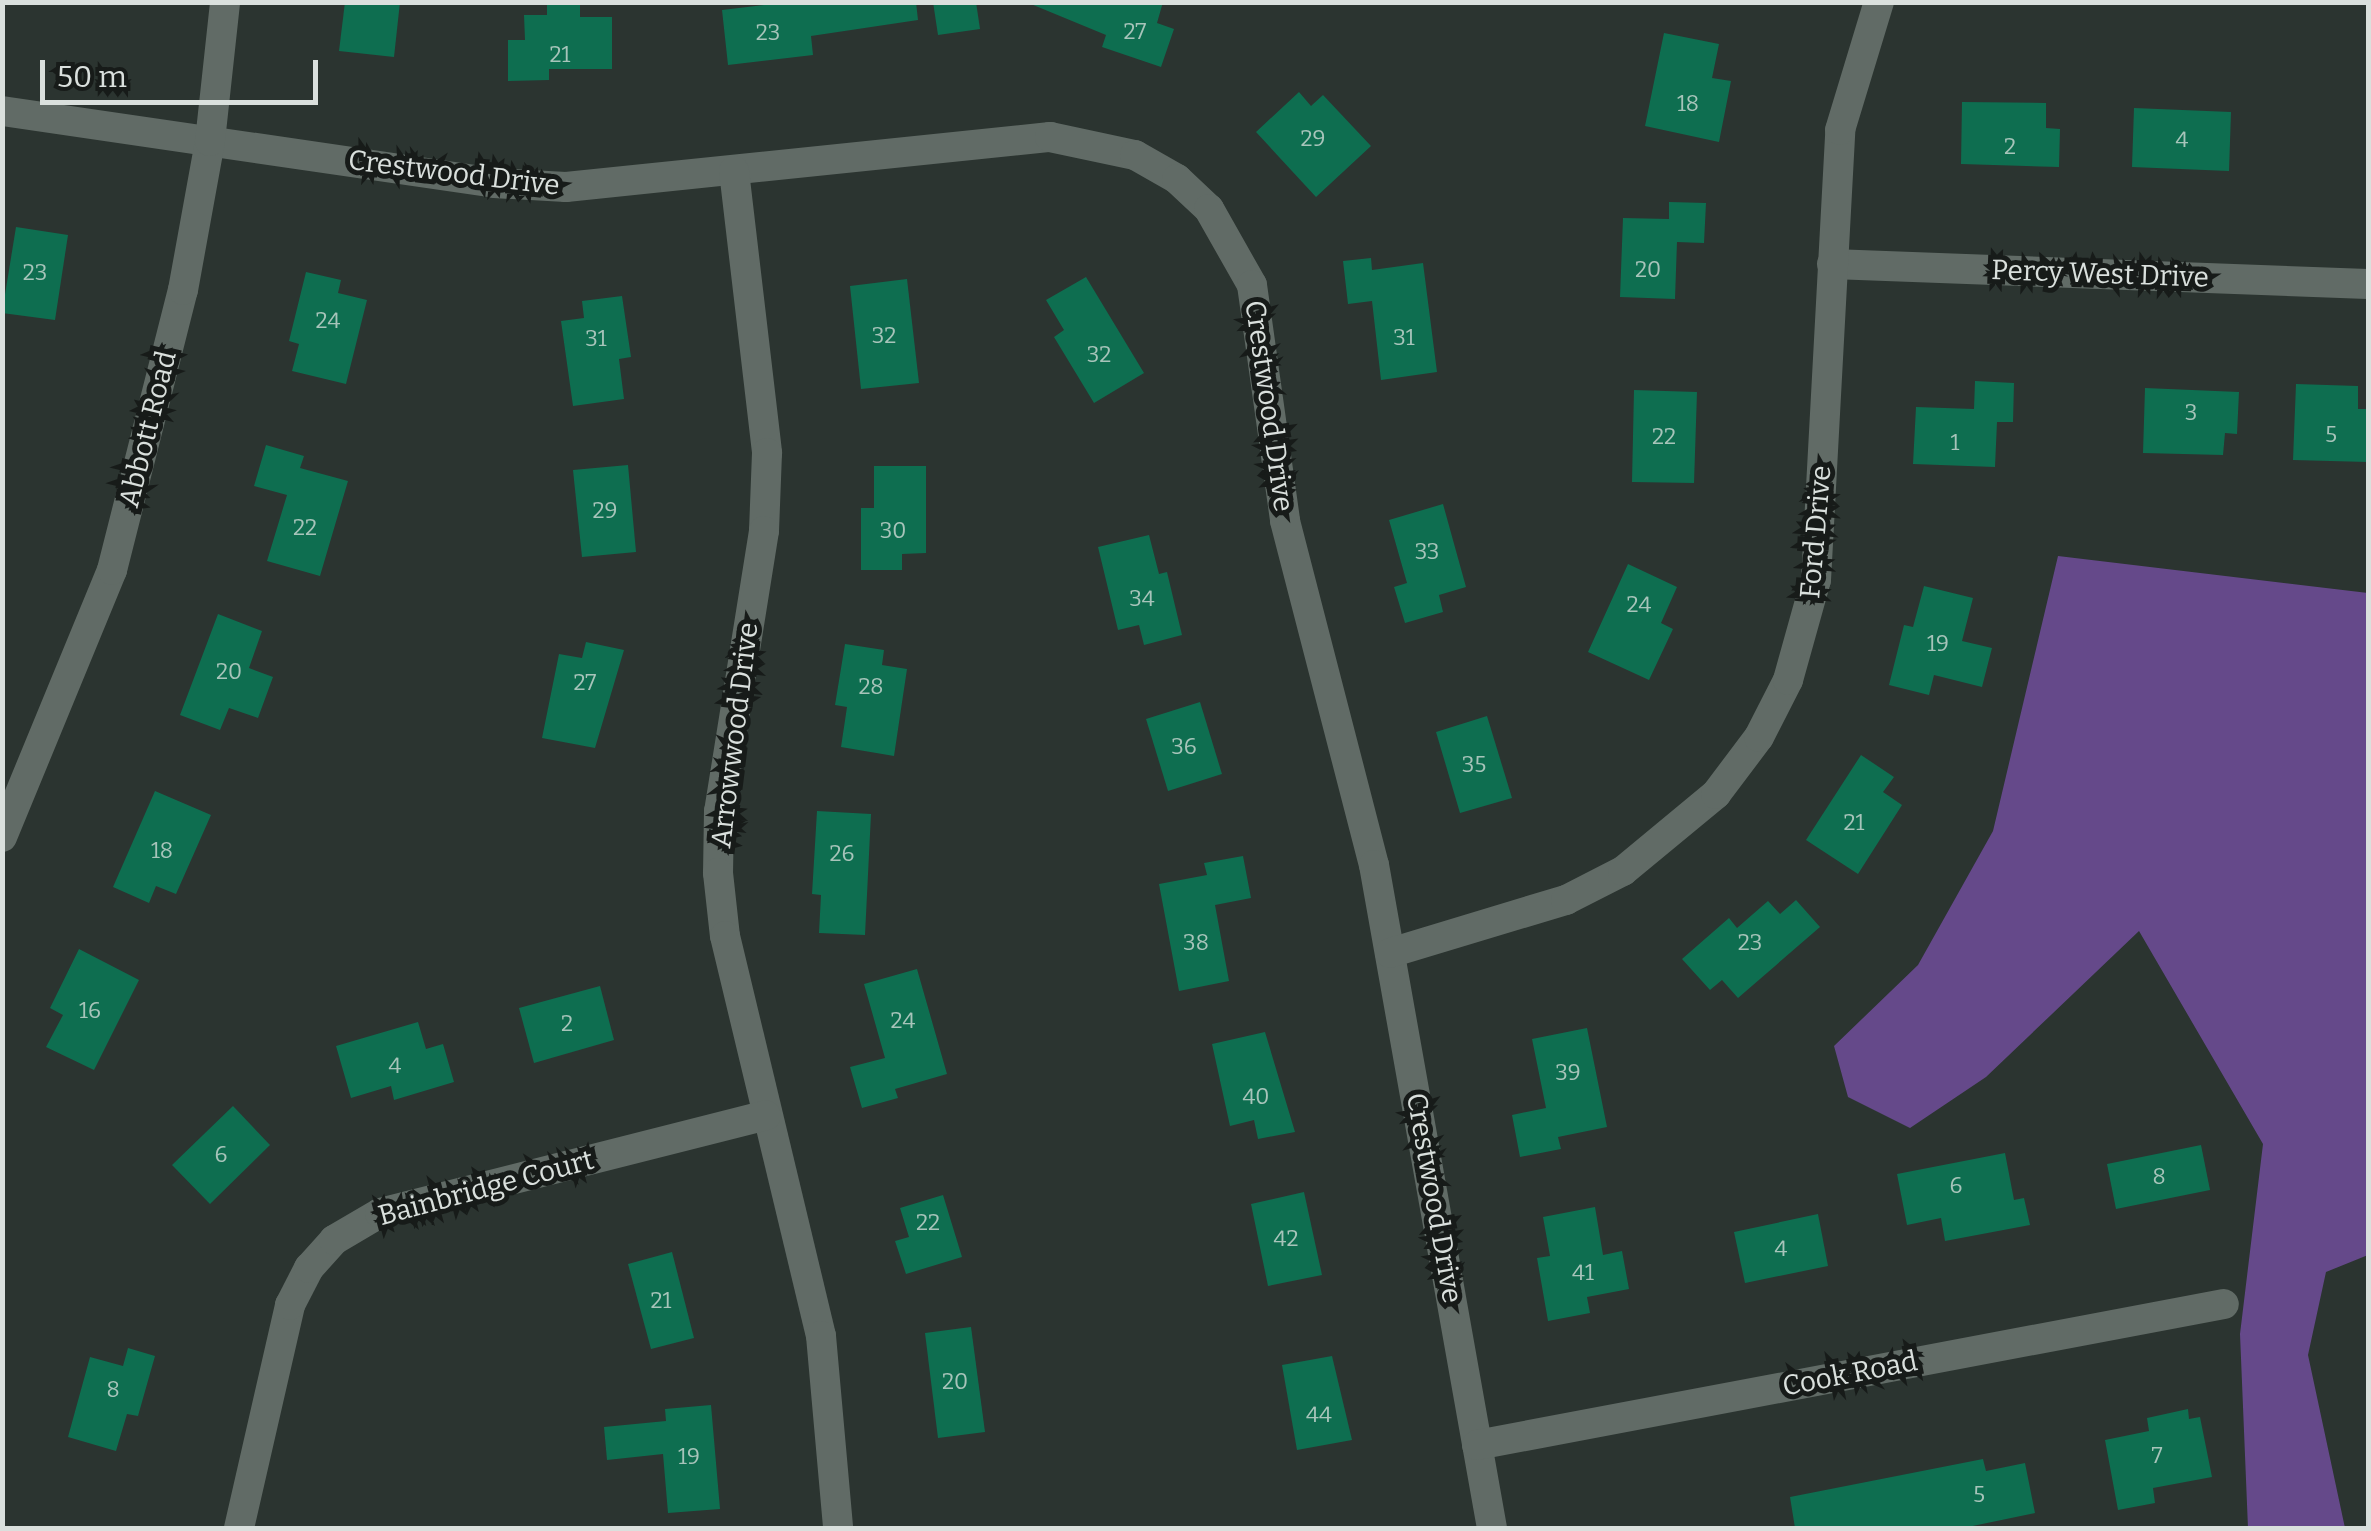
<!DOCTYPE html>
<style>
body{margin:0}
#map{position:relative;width:2371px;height:1531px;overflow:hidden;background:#2b3430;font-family:Bitter,serif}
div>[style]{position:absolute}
.green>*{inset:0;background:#65498a}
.building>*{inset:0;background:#0e6e50}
.street>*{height:30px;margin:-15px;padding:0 15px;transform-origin:15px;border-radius:15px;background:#616b66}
span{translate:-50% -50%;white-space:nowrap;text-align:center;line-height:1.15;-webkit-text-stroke:10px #171b19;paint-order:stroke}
.number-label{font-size:22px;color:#a7c4ba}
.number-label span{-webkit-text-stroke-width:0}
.street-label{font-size:28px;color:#dae0dd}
.frame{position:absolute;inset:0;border:5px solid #dae0dd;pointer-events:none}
.scale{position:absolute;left:40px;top:60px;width:278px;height:45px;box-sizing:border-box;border:5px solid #dae0dd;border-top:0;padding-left:12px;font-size:30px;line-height:35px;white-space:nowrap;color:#dae0dd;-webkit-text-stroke:8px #171b19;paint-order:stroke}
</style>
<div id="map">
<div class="green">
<div style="clip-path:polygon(2058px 556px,2368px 593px,2368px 1255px,2326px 1272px,2308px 1355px,2345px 1528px,2248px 1528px,2240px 1334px,2263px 1144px,2139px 931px,1986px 1077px,1910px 1128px,1848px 1097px,1834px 1046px,1918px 965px,1993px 831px)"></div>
</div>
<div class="building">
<div style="clip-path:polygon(345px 2px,400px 2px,394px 57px,339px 51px)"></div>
<div style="clip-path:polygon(547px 2px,580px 2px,580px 17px,612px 17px,612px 69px,549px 69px,549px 80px,508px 81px,508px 40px,525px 40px,524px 15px,547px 15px)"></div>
<div style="clip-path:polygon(789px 2px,916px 2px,918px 20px,811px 36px,813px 55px,728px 65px,722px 10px)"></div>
<div style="clip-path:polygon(933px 2px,976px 2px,980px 29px,938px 35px)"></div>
<div style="clip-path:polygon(1026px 2px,1163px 2px,1157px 23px,1174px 29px,1161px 67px,1102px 47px,1106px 35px)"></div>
<div style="clip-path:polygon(1664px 33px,1719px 44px,1712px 78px,1731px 81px,1719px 142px,1645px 126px)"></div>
<div style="clip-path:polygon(1299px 92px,1311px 106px,1323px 95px,1371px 146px,1316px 197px,1256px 132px)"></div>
<div style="clip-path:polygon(1962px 102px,2046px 103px,2046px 128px,2060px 129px,2059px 167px,1961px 164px)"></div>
<div style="clip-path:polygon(2134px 108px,2231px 112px,2229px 171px,2132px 167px)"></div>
<div style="clip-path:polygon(1669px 202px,1706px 203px,1704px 243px,1677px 242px,1675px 299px,1620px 297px,1623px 218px,1669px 219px)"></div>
<div style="clip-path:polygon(16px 227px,68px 235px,55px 320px,2px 313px)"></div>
<div style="clip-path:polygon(1371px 258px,1372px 270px,1423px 263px,1437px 372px,1381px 380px,1372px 301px,1348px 304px,1343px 261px)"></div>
<div style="clip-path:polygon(306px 272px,341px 280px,338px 293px,367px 300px,346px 384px,292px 371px,299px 344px,289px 341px)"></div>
<div style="clip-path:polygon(1086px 277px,1144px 373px,1094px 403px,1054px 337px,1064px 330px,1046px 300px)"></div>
<div style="clip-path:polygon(907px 279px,919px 383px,861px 389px,850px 286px)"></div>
<div style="clip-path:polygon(622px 296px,631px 357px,619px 359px,624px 399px,573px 406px,561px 321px,584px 318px,582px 301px)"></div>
<div style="clip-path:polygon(1975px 381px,2014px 383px,2013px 422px,1997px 422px,1995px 467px,1913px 464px,1916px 407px,1974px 409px)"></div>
<div style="clip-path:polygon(2296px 384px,2358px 386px,2358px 409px,2368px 409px,2368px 462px,2293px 460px)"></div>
<div style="clip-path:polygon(2145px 388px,2239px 392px,2237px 434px,2225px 433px,2223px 455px,2143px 453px)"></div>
<div style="clip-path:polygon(1634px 390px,1697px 392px,1694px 483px,1632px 482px)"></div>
<div style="clip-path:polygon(266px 445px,304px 456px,300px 468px,348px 481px,320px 576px,267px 561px,287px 495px,254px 486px)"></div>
<div style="clip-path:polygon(628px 465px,636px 552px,582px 557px,573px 470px)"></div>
<div style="clip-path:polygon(874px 466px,926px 466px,926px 553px,902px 554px,902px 570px,861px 570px,861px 508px,874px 508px)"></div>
<div style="clip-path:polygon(1443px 504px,1466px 587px,1439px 595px,1443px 612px,1405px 623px,1394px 587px,1407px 583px,1389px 520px)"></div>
<div style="clip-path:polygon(1149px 535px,1159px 574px,1167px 572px,1182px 635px,1144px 645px,1139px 625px,1118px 630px,1098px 547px)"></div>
<div style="clip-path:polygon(1628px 564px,1677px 587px,1661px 623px,1673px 629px,1649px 680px,1588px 652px)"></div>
<div style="clip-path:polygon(1924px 586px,1973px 598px,1962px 641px,1992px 648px,1982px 687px,1934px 675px,1929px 695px,1889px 685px,1904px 625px,1913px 627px)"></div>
<div style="clip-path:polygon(218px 614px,262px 631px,249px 668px,273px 677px,258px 718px,229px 708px,220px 730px,180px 715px)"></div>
<div style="clip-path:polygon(586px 642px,624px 650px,595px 748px,542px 738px,559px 654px,582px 658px)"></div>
<div style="clip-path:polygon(845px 644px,884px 650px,882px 665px,907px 669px,894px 756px,841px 747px,847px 707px,835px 705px)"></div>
<div style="clip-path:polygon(1200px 702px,1222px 774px,1168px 791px,1146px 719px)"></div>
<div style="clip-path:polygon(1487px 716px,1512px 798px,1460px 813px,1436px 732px)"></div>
<div style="clip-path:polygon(1861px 755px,1894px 777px,1883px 792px,1902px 805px,1858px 874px,1806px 840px)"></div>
<div style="clip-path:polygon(155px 791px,211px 815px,176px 894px,156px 886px,149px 903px,113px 887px)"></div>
<div style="clip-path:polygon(817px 811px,871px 814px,865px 935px,819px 933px,821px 895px,812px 894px)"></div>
<div style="clip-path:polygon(1243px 856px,1251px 898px,1215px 905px,1229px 981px,1179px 991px,1159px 884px,1207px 875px,1204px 863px)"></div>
<div style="clip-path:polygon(1796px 900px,1820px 927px,1738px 998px,1722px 980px,1710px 990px,1682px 959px,1729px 918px,1737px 928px,1768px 901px,1780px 914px)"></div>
<div style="clip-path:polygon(79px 949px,139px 980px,94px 1070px,46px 1047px,63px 1015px,50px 1008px)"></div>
<div style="clip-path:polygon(917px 969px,947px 1074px,895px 1089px,898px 1098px,862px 1108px,850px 1067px,885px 1058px,864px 984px)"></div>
<div style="clip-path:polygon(600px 986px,614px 1040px,534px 1063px,519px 1008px)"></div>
<div style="clip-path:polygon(418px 1022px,426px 1049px,443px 1044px,454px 1082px,394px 1100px,391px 1086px,351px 1098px,336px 1046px)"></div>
<div style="clip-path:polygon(1587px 1028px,1607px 1127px,1558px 1137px,1561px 1149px,1520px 1157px,1512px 1115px,1546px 1108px,1532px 1039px)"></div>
<div style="clip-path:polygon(1265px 1032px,1295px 1132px,1258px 1139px,1254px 1120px,1230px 1126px,1212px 1044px)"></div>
<div style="clip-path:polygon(233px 1106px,270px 1145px,210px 1204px,172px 1165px)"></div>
<div style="clip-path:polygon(2201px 1145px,2210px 1190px,2116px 1209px,2107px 1164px)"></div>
<div style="clip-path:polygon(2005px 1153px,2014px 1200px,2024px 1198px,2030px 1225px,1945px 1241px,1941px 1218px,1907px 1225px,1897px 1174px)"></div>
<div style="clip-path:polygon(1304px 1192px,1322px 1275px,1268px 1286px,1251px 1204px)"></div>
<div style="clip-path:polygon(943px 1195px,962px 1257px,906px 1274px,895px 1241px,909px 1237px,900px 1208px)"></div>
<div style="clip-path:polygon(1595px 1207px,1603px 1255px,1622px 1251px,1629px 1289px,1587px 1297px,1590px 1313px,1548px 1321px,1537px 1258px,1550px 1256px,1543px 1217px)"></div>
<div style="clip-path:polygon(1818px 1214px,1828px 1266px,1745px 1283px,1734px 1232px)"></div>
<div style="clip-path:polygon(672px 1252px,694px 1338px,651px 1349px,628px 1264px)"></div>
<div style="clip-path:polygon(971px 1327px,985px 1432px,938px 1438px,925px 1333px)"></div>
<div style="clip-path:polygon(128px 1348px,155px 1356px,138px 1416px,127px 1414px,116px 1451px,68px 1437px,90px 1357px,123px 1366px)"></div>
<div style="clip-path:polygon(1332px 1356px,1352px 1440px,1297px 1450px,1282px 1365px)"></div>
<div style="clip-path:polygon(711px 1405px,720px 1509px,668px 1513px,663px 1454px,607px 1460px,604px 1427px,666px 1421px,665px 1409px)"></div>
<div style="clip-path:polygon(2188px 1409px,2189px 1419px,2200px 1417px,2212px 1477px,2153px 1488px,2155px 1503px,2118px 1510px,2105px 1440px,2149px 1431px,2147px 1418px)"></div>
<div style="clip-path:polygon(1983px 1459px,1986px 1471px,2025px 1463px,2035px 1513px,1963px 1528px,1795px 1528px,1790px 1497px)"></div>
</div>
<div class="street">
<div style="left:2px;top:111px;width:497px;rotate:8.3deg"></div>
<div style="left:494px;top:183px;width:72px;rotate:3.2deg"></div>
<div style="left:566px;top:187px;width:487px;rotate:-5.9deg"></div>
<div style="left:1050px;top:137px;width:87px;rotate:12deg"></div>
<div style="left:1135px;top:155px;width:48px;rotate:29.7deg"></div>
<div style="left:1177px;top:179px;width:44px;rotate:43.2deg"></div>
<div style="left:1209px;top:209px;width:87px;rotate:60.5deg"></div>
<div style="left:1252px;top:285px;width:238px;rotate:82deg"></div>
<div style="left:1285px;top:521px;width:355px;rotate:75.5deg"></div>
<div style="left:1374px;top:865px;width:673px;rotate:79.91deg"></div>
<div style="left:734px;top:171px;width:284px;rotate:83.3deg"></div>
<div style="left:767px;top:453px;width:78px;rotate:92.2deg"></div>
<div style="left:764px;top:531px;width:284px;rotate:99.1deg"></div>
<div style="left:719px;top:811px;width:62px;rotate:90.9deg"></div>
<div style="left:718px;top:873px;width:63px;rotate:83.7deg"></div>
<div style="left:725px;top:936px;width:411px;rotate:76.5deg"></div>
<div style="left:821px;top:1336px;width:193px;rotate:84.9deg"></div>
<div style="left:1832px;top:264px;width:536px;rotate:2.14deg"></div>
<div style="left:2px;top:837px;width:289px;rotate:-67.6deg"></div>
<div style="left:112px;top:570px;width:289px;rotate:-75.8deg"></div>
<div style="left:183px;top:290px;width:151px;rotate:-79.7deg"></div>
<div style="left:210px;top:141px;width:140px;rotate:-83.8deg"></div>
<div style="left:1390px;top:953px;width:184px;rotate:-16.8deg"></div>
<div style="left:1566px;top:900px;width:64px;rotate:-27deg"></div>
<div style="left:1623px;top:871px;width:121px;rotate:-39.6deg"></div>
<div style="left:1716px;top:794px;width:71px;rotate:-53deg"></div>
<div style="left:1759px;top:737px;width:64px;rotate:-63deg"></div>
<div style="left:1788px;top:680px;width:104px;rotate:-74.4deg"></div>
<div style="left:1816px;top:580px;width:451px;rotate:-86.9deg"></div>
<div style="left:1840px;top:130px;width:134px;rotate:-73.1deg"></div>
<div style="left:1477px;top:1445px;width:760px;rotate:-10.69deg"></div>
<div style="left:239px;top:1528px;width:229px;rotate:-77.1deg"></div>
<div style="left:290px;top:1305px;width:42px;rotate:-62.8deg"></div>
<div style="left:309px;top:1268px;width:38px;rotate:-48deg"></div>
<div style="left:334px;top:1240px;width:53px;rotate:-30.4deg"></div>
<div style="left:380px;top:1213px;width:398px;rotate:-14.2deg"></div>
</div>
<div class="number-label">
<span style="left:1135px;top:32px">27</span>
<span style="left:768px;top:33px">23</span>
<span style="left:560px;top:55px">21</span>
<span style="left:1688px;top:104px">18</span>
<span style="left:1313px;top:139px">29</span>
<span style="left:2182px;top:140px">4</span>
<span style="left:2010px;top:147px">2</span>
<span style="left:1648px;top:270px">20</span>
<span style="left:35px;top:273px">23</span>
<span style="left:328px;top:321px">24</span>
<span style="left:884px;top:336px">32</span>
<span style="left:1404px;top:338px">31</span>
<span style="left:596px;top:339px">31</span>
<span style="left:1099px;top:355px">32</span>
<span style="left:2191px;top:413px">3</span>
<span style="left:2331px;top:435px">5</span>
<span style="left:1664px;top:437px">22</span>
<span style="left:1955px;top:443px">1</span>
<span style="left:605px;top:511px">29</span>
<span style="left:305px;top:528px">22</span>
<span style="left:893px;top:531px">30</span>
<span style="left:1427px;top:552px">33</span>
<span style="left:1142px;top:599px">34</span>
<span style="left:1639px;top:605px">24</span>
<span style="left:1938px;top:644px">19</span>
<span style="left:229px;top:672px">20</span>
<span style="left:585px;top:683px">27</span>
<span style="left:871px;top:687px">28</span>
<span style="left:1184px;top:747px">36</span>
<span style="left:1474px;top:765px">35</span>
<span style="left:1854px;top:823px">21</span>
<span style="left:162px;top:851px">18</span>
<span style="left:842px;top:854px">26</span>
<span style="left:1196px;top:943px">38</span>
<span style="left:1750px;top:943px">23</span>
<span style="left:90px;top:1011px">16</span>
<span style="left:903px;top:1021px">24</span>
<span style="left:567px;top:1024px">2</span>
<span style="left:395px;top:1066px">4</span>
<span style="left:1568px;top:1073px">39</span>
<span style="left:1256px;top:1097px">40</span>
<span style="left:221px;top:1155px">6</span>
<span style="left:2159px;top:1177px">8</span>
<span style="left:1956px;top:1186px">6</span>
<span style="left:928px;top:1223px">22</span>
<span style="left:1286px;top:1239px">42</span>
<span style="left:1781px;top:1249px">4</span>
<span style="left:1583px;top:1273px">41</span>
<span style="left:661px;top:1301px">21</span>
<span style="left:955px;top:1382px">20</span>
<span style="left:113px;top:1390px">8</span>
<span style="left:1319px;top:1415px">44</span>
<span style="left:2157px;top:1456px">7</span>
<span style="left:689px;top:1457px">19</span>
<span style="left:1979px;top:1495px">5</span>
</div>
<div class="street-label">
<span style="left:454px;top:173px;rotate:7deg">Crestwood Drive</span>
<span style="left:2100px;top:274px;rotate:2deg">Percy West Drive</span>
<span style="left:1269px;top:406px;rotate:82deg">Crestwood Drive</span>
<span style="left:148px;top:429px;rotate:-76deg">Abbott Road</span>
<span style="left:1816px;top:532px;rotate:-85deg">Ford Drive</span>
<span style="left:735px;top:735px;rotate:-83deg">Arrowwood Drive</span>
<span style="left:486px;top:1188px;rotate:-15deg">Bainbridge Court</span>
<span style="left:1434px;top:1198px;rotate:80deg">Crestwood Drive</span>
<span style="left:1850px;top:1374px;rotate:-11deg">Cook Road</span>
</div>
<div class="frame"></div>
<div class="scale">50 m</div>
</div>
